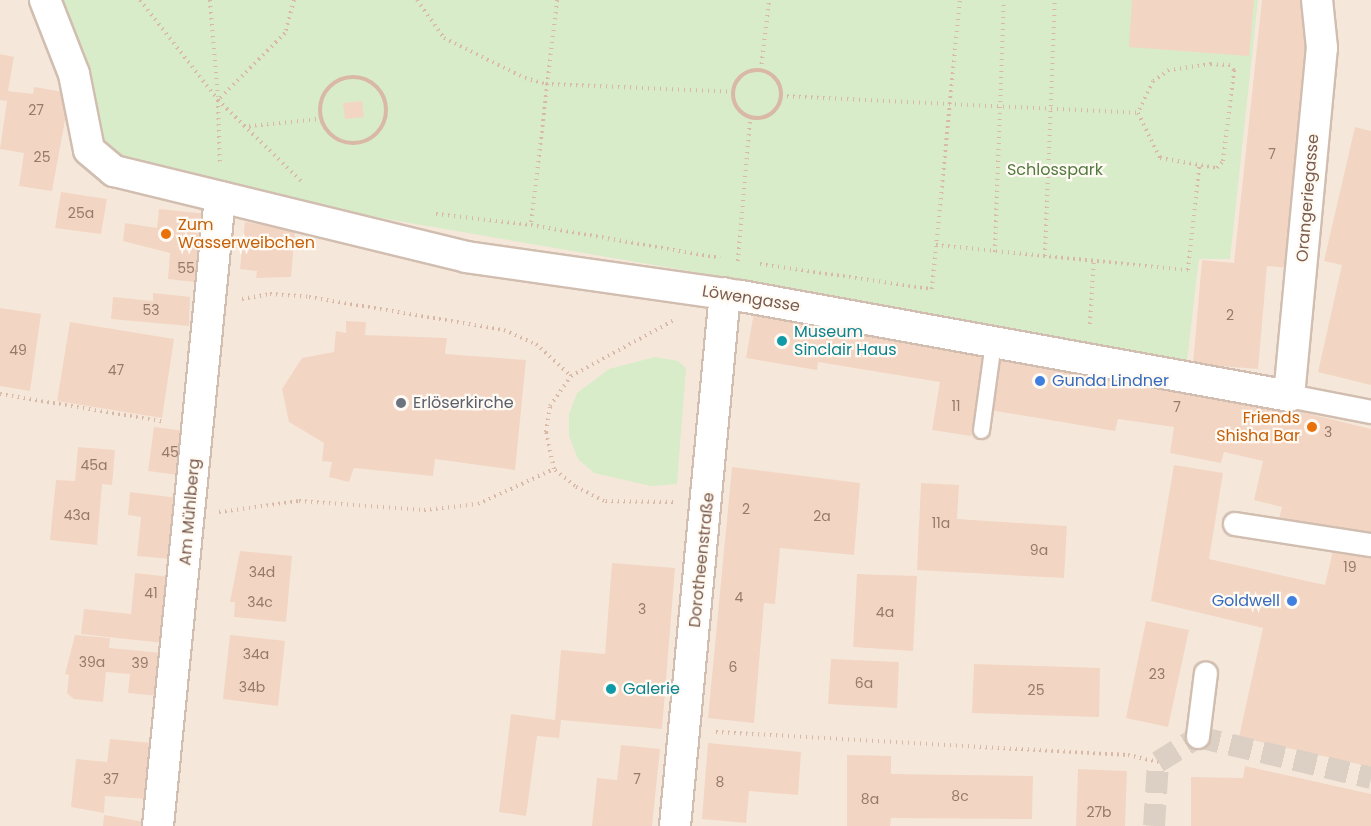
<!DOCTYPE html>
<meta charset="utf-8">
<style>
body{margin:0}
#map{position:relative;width:1371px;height:826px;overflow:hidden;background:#fdf6ec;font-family:Poppins,sans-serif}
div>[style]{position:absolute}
.residential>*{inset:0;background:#f5e8da}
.green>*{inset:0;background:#d8ecc9}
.building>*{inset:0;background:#f3d5c3}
.pedestrian-tunnel>*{height:22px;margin-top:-11px;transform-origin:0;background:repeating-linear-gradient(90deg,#dcd0c4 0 22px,transparent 0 33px)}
.path>*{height:4px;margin-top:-2px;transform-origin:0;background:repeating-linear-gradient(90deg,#d9b8a5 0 1.5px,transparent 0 6px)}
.path>.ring{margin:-2px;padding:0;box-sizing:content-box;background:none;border:4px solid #d9b8a5;border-radius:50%}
.roads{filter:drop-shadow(2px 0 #d1beb0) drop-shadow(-2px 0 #d1beb0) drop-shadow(0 2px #d1beb0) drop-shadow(0 -2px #d1beb0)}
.service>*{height:15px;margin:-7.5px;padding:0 7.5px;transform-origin:7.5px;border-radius:7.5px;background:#fff}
.pedestrian>*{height:22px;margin:-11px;padding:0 11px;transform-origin:11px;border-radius:11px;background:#fff}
.minor>*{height:30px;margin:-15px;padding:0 15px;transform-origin:15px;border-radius:15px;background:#fff}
.dots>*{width:16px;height:16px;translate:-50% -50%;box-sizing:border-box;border:3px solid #fffaf3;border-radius:50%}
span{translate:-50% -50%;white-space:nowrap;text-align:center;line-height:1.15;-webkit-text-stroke:4.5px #fffaf3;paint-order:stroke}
.number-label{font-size:14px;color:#987a6a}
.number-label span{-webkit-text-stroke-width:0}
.park-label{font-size:16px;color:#537a41}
.street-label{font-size:16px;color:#7a5c4d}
.food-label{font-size:16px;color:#c56008}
.left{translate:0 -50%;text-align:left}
.right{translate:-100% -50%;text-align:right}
.culture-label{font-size:16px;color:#0d838f}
.shop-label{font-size:16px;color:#366cbe}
.worship-label{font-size:16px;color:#5b616d}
</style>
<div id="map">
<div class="residential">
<div style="clip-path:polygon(0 0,1371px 0,1371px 826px,0 826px)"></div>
</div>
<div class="green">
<div style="clip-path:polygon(60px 0,1258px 0,1230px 259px,1199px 259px,1186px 369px,735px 279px,311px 206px,159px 169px,108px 150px)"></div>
<div style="clip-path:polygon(655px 357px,678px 361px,686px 368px,677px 484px,651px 486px,594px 473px,578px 459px,569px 436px,569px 414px,577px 393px,609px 369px)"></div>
</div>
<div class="building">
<div style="clip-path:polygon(1132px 0,1254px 0,1249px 56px,1129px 47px)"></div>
<div style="clip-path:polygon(1262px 0,1303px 0,1310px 46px,1289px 268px,1267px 266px,1258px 369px,1193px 364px,1202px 260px,1234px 263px)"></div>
<div style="clip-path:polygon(0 54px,14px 57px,8px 91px,33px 94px,34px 87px,70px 93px,52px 191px,19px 186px,24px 153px,0 149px,7px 101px,0 100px)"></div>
<div style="clip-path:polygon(362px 101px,364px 117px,345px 119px,343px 103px)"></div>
<div style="clip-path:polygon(1355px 127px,1371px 131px,1371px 385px,1318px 372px,1342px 265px,1324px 261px)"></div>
<div style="clip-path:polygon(61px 192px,107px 199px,101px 234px,55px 228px)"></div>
<div style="clip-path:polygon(159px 209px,209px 214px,202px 283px,168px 279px,170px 253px,123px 241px,125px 223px,157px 228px)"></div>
<div style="clip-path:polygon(245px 222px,295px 230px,291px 277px,256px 278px,257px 271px,240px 269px)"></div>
<div style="clip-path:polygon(153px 293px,190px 297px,189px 326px,111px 319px,113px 297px,153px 301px)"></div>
<div style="clip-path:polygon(0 308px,41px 314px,30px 391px,0 386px)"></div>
<div style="clip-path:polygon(754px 312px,985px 351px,971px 436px,932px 430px,940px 382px,818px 362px,817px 370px,746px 358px)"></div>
<div style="clip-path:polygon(346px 321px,366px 322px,365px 335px,447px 338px,445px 354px,526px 360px,515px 470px,435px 459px,433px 476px,354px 468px,349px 482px,329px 477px,332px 462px,322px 461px,324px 443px,289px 422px,282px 389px,302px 358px,334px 352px,336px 331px,346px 333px)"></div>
<div style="clip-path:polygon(70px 322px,174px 339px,162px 418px,57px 401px)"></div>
<div style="clip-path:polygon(998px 353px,1236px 396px,1371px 429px,1371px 545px,1277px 527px,1282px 507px,1254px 500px,1263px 461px,1224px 452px,1221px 463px,1170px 453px,1174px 427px,1118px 419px,1115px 431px,990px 410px)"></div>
<div style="clip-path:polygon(154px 427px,192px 432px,186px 476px,148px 471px)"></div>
<div style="clip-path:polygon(78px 447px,115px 450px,112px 485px,102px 484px,97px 545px,50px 540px,56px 480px,75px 481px)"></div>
<div style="clip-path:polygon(1174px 465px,1223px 473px,1209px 559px,1325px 585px,1335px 542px,1371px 550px,1371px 767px,1239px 737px,1263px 628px,1151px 601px)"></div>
<div style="clip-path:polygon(732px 467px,860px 483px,854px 555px,780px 548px,775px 604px,764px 603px,754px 723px,708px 718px)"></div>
<div style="clip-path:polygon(921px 483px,959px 485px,957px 519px,1067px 526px,1064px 578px,917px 570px)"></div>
<div style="clip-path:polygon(130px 492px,178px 498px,171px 559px,137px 556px,141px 517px,128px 515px)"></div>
<div style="clip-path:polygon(240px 551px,292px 556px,286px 622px,234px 617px,235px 602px,230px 602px)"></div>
<div style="clip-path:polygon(612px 563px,675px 568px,662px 729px,561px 720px,559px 738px,537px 736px,526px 816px,499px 812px,511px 714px,555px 720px,561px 650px,605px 654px)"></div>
<div style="clip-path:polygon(135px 573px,170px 577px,163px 643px,81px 634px,84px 609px,131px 614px)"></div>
<div style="clip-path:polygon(857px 574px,917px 576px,913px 651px,853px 647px)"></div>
<div style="clip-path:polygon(1146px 621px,1189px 630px,1168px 727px,1126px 718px)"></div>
<div style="clip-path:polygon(75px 635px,110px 638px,109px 648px,162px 653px,158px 696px,128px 693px,130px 674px,106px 672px,103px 702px,74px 699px,67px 693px,69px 675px,65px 674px)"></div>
<div style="clip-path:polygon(230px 635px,285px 641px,278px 706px,223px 699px)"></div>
<div style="clip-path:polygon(831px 659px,899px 662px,897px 708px,828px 704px)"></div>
<div style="clip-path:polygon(974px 664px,1100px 668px,1099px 717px,972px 713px)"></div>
<div style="clip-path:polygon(110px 739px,152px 743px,147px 799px,105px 796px,104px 813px,71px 807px,76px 759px,107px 762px)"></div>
<div style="clip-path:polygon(708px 743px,801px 752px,798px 795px,749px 791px,746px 823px,702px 819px)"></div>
<div style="clip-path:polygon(621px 745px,660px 749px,652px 826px,592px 826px,597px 778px,617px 780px)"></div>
<div style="clip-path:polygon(847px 755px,891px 756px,891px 774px,1033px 776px,1032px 819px,891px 818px,890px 826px,847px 826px)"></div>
<div style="clip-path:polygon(1245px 766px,1371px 794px,1371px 826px,1191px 826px,1191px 777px,1243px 778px)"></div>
<div style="clip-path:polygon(1078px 769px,1127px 771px,1125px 826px,1076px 826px)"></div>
<div style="clip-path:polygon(104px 815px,145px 822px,144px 826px,103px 826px)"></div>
</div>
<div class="pedestrian-tunnel">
<div style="left:1154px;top:826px;width:64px;rotate:-86.4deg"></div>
<div style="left:1158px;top:762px;width:47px;rotate:-32deg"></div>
<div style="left:1198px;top:737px;width:178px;rotate:13.3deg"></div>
</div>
<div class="path">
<div style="left:140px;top:0;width:127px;rotate:52deg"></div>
<div style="left:218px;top:100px;width:64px;rotate:88.2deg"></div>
<div style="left:210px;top:0;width:97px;rotate:85.3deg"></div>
<div style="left:294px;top:0;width:34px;rotate:105deg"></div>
<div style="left:285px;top:33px;width:95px;rotate:135deg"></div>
<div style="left:218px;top:100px;width:119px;rotate:44.3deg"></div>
<div style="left:417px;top:0;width:47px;rotate:54.6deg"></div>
<div style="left:444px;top:38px;width:90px;rotate:26.3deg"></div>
<div style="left:525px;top:78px;width:22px;rotate:16deg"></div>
<div style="left:546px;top:84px;width:187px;rotate:2.4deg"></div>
<div style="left:557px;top:0;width:226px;rotate:96.6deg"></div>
<div style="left:531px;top:225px;width:192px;rotate:9.9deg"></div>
<div class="ring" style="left:733px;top:70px;width:44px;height:44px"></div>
<div style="left:761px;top:70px;width:70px;rotate:-83.5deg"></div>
<div class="ring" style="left:320px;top:77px;width:62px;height:62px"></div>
<div style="left:781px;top:96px;width:357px;rotate:2.7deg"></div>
<div style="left:1138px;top:113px;width:50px;rotate:63.9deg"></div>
<div style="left:1160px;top:158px;width:58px;rotate:10deg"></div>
<div style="left:1217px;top:168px;width:9px;rotate:-49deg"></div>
<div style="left:1223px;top:161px;width:92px;rotate:-83.1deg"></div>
<div style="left:1234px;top:70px;width:6px;rotate:-129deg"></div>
<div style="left:1230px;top:65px;width:19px;rotate:-177deg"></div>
<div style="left:1211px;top:64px;width:42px;rotate:171.9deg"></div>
<div style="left:1169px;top:70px;width:19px;rotate:145deg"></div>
<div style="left:1153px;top:81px;width:35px;rotate:115deg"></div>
<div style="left:249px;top:126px;width:72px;rotate:-5.6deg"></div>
<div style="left:436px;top:214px;width:96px;rotate:6.6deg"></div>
<div style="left:936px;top:245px;width:253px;rotate:5.7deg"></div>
<div style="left:1188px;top:270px;width:104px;rotate:-83.9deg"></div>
<div style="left:995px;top:252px;width:252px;rotate:-88deg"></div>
<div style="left:1045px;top:256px;width:256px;rotate:-87.8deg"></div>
<div style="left:738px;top:261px;width:144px;rotate:-85.2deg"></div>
<div style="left:760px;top:264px;width:174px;rotate:8.3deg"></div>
<div style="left:932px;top:289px;width:290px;rotate:-84.5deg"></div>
<div style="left:242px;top:299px;width:28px;rotate:-10deg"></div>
<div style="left:270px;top:294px;width:39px;rotate:4deg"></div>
<div style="left:309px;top:297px;width:198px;rotate:9.6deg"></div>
<div style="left:504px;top:330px;width:35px;rotate:24deg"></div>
<div style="left:536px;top:344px;width:47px;rotate:42.4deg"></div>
<div style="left:1090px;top:324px;width:63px;rotate:-86.4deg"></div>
<div style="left:0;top:394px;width:167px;rotate:9.6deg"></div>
<div style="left:673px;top:502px;width:69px;rotate:-179.2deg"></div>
<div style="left:604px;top:501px;width:33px;rotate:-153deg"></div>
<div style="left:575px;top:486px;width:27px;rotate:-141deg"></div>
<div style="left:554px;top:469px;width:38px;rotate:-102deg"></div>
<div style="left:546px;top:432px;width:26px;rotate:-81deg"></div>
<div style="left:550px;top:406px;width:37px;rotate:-55deg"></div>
<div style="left:571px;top:376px;width:117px;rotate:-28.5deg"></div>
<div style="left:219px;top:512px;width:81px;rotate:-7.8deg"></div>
<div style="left:299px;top:501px;width:125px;rotate:4.1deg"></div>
<div style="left:424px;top:510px;width:54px;rotate:-6.3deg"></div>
<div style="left:478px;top:504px;width:84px;rotate:-24.7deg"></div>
<div style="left:716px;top:732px;width:413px;rotate:3.2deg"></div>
<div style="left:1128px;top:755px;width:31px;rotate:13deg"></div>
</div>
<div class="roads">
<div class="service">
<div style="left:981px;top:430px;width:89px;rotate:-82.2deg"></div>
</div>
<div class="pedestrian">
<div style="left:1289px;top:396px;width:84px;rotate:11deg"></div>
<div style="left:1235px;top:524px;width:138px;rotate:8.8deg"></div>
<div style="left:1198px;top:737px;width:64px;rotate:-82.9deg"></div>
</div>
<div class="minor">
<div style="left:45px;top:0;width:79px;rotate:68.6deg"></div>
<div style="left:74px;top:74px;width:77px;rotate:78.8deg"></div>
<div style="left:89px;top:150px;width:33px;rotate:40deg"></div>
<div style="left:114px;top:171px;width:362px;rotate:13.7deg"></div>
<div style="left:466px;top:257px;width:278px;rotate:8.1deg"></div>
<div style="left:741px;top:296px;width:557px;rotate:10.34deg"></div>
<div style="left:1289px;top:396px;width:350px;rotate:-84.6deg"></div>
<div style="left:1322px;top:48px;width:48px;rotate:-95.9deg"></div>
<div style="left:158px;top:826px;width:632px;rotate:-84.37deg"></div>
<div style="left:675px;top:826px;width:535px;rotate:-84.64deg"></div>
</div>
</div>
<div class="dots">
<div style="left:166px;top:234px;background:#e8710a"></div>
<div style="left:782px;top:341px;background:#0f9aa8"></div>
<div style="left:1040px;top:381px;background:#3f7fe0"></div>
<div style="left:401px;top:403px;background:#6b7280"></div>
<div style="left:1312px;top:427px;background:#e8710a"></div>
<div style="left:1292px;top:601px;background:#3f7fe0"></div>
<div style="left:611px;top:689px;background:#0f9aa8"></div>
</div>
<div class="number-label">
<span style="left:36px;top:110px">27</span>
<span style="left:1272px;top:154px">7</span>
<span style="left:42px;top:157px">25</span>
<span style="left:81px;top:213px">25a</span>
<span style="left:186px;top:268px">55</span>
<span style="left:151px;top:310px">53</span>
<span style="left:1230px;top:315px">2</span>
<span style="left:18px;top:350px">49</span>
<span style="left:116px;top:370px">47</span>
<span style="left:956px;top:406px">11</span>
<span style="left:1177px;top:407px">7</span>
<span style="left:1328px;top:432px">3</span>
<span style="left:170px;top:452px">45</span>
<span style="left:94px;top:465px">45a</span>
<span style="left:746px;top:509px">2</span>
<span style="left:77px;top:515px">43a</span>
<span style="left:822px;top:516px">2a</span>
<span style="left:941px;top:523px">11a</span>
<span style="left:1039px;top:550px">9a</span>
<span style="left:1350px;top:567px">19</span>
<span style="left:262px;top:572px">34d</span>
<span style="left:151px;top:593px">41</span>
<span style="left:739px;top:597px">4</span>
<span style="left:260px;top:602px">34c</span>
<span style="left:642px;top:609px">3</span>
<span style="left:885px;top:612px">4a</span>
<span style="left:256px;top:654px">34a</span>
<span style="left:92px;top:662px">39a</span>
<span style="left:140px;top:663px">39</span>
<span style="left:733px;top:667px">6</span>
<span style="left:1157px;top:674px">23</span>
<span style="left:864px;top:683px">6a</span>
<span style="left:252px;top:687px">34b</span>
<span style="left:1036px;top:690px">25</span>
<span style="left:111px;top:779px">37</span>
<span style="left:637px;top:779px">7</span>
<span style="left:720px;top:782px">8</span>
<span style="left:960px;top:796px">8c</span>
<span style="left:870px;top:799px">8a</span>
<span style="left:1099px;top:812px">27b</span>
</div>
<div class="park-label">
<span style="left:1055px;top:170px">Schlosspark</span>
</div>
<div class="street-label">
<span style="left:1308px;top:198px;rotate:-85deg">Orangeriegasse</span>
<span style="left:751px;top:299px;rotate:9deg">Löwengasse</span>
<span style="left:190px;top:512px;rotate:-85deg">Am Mühlberg</span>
<span style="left:702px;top:560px;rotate:-84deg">Dorotheenstraße</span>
</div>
<div class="food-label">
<span class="left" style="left:178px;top:234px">Zum<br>Wasserweibchen</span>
<span class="right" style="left:1300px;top:427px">Friends<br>Shisha Bar</span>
</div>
<div class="culture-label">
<span class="left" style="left:794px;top:341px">Museum<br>Sinclair Haus</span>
<span class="left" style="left:623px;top:689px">Galerie</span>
</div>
<div class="shop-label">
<span class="left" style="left:1052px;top:381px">Gunda Lindner</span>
<span class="right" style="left:1280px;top:601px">Goldwell</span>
</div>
<div class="worship-label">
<span class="left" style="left:413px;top:403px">Erlöserkirche</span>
</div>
</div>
